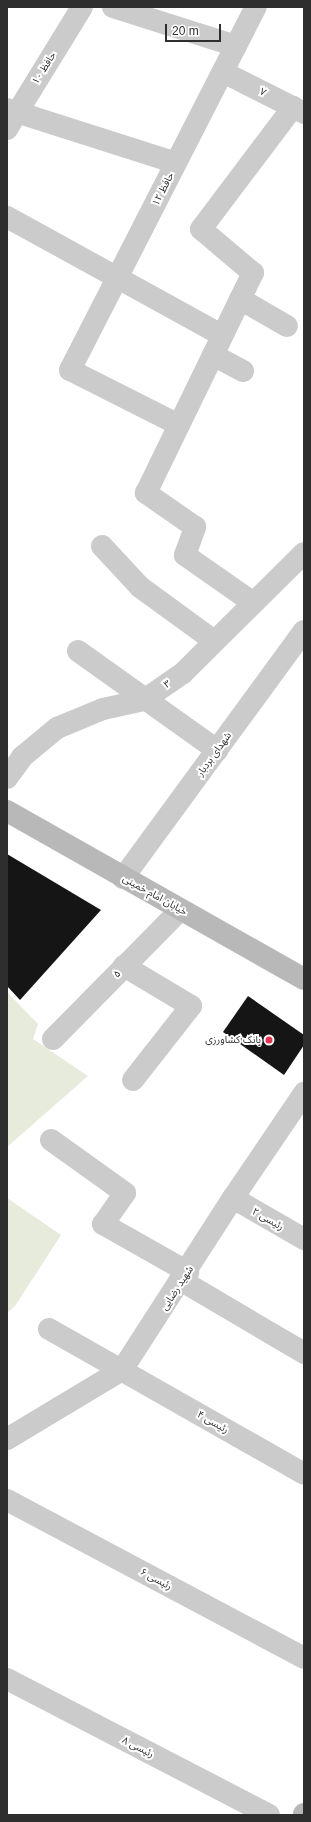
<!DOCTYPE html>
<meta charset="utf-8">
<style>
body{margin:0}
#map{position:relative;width:311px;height:1822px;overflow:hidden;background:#fff;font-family:Arial,"Noto Sans Arabic",sans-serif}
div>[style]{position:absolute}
.green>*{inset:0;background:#e6ebdc}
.building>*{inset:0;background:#151515}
.minor>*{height:22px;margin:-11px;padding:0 11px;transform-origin:11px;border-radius:11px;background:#cbcbcb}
.tertiary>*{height:22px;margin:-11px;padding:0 11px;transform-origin:11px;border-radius:11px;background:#cbcbcb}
.secondary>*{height:22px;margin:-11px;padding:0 11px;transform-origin:11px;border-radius:11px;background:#b8b8b8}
.dots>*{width:11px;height:11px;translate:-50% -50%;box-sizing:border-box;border:2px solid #fff;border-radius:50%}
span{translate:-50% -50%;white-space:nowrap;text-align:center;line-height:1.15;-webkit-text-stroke:4px #fff;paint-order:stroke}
.street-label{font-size:10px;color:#2e2e2e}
.poi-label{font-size:10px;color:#2e2e2e}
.right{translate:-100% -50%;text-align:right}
.frame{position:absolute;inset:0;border:8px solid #2e2e2e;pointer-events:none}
.scale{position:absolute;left:165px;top:24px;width:56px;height:18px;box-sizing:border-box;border:2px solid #2e2e2e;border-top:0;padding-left:5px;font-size:12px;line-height:14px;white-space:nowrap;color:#2e2e2e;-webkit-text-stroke:3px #fff;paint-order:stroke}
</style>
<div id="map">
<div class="green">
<div style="clip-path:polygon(7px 992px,38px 1024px,33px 1039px,88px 1076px,7px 1147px)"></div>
<div style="clip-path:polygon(7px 1198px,61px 1235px,15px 1306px,7px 1313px)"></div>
</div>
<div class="building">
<div style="clip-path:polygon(7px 854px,101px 910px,20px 1000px,7px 986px)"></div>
<div style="clip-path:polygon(248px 996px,304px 1035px,304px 1045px,284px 1075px,223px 1032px)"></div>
</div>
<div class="minor">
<div style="left:113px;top:7px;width:129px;rotate:17.6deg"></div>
<div style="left:223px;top:72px;width:91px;rotate:26.8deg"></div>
<div style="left:7px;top:109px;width:177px;rotate:17.7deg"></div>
<div style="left:7px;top:129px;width:143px;rotate:-58.4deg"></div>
<div style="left:7px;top:217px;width:245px;rotate:28.8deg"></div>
<div style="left:240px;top:299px;width:54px;rotate:29.9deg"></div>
<div style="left:213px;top:355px;width:34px;rotate:28deg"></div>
<div style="left:179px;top:425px;width:122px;rotate:-153.2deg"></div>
<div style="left:70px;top:370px;width:408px;rotate:-62.9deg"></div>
<div style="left:102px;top:546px;width:56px;rotate:47.2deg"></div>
<div style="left:140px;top:587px;width:92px;rotate:36.1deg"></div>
<div style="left:252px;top:602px;width:82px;rotate:-145deg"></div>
<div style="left:185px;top:555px;width:30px;rotate:-70deg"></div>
<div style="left:195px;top:527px;width:60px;rotate:-145.2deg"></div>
<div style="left:146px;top:493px;width:245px;rotate:-64.1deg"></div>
<div style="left:253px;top:273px;width:68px;rotate:-139.8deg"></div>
<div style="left:201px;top:229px;width:153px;rotate:-53deg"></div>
<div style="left:78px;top:651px;width:171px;rotate:35.5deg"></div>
<div style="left:7px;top:778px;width:26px;rotate:-54deg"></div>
<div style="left:22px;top:757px;width:45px;rotate:-39.6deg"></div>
<div style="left:57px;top:728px;width:50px;rotate:-22.4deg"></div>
<div style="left:103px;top:709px;width:42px;rotate:-12.4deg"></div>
<div style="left:144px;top:700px;width:47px;rotate:-34.7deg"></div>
<div style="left:183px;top:673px;width:170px;rotate:-44.8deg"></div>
<div style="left:124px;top:966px;width:78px;rotate:30.8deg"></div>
<div style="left:191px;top:1006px;width:94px;rotate:128.1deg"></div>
<div style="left:53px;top:1039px;width:181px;rotate:-45.4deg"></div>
<div style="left:51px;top:1140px;width:91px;rotate:35.6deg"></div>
<div style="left:125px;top:1193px;width:38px;rotate:125deg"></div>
<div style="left:103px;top:1224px;width:98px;rotate:29.5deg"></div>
<div style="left:233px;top:1198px;width:82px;rotate:30deg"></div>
<div style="left:182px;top:1281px;width:142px;rotate:30.5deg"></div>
<div style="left:49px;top:1329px;width:293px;rotate:29.6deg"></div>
<div style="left:7px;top:1500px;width:336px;rotate:28deg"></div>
<div style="left:7px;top:1679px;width:295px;rotate:27.4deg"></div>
</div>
<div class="tertiary">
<div style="left:123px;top:878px;width:306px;rotate:-53.8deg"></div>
<div style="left:7px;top:1439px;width:134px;rotate:-31deg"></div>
<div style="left:122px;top:1370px;width:205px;rotate:-57.2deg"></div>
<div style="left:233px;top:1198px;width:127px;rotate:-55.9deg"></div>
</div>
<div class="secondary">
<div style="left:7px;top:811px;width:341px;rotate:29.5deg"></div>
<div style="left:304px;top:1815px;width:1px;rotate:-90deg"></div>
</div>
<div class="dots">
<div style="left:269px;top:1040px;background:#e33253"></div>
</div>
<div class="street-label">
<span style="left:44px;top:68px;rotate:-58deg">حافظ ۱۰</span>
<span style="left:263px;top:92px;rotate:27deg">۷</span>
<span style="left:163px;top:189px;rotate:-63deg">حافظ ۱۲</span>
<span style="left:167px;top:684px;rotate:-34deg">۳</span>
<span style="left:214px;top:754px;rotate:-54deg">شهدای بردبار</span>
<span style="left:155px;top:895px;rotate:29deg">خیابان امام خمینی</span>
<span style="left:117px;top:974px;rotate:-45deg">۵</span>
<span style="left:268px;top:1219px;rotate:30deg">رئیسی ۲</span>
<span style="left:177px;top:1288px;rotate:-57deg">شهید رضایی</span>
<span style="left:213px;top:1422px;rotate:30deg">رئیسی ۴</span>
<span style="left:156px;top:1579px;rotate:28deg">رئیسی ۶</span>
<span style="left:138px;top:1747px;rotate:27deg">رئیسی ۸</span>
</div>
<div class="poi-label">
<span class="right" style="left:261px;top:1040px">بانک کشاورزی</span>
</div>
<div class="frame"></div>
<div class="scale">20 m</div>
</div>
